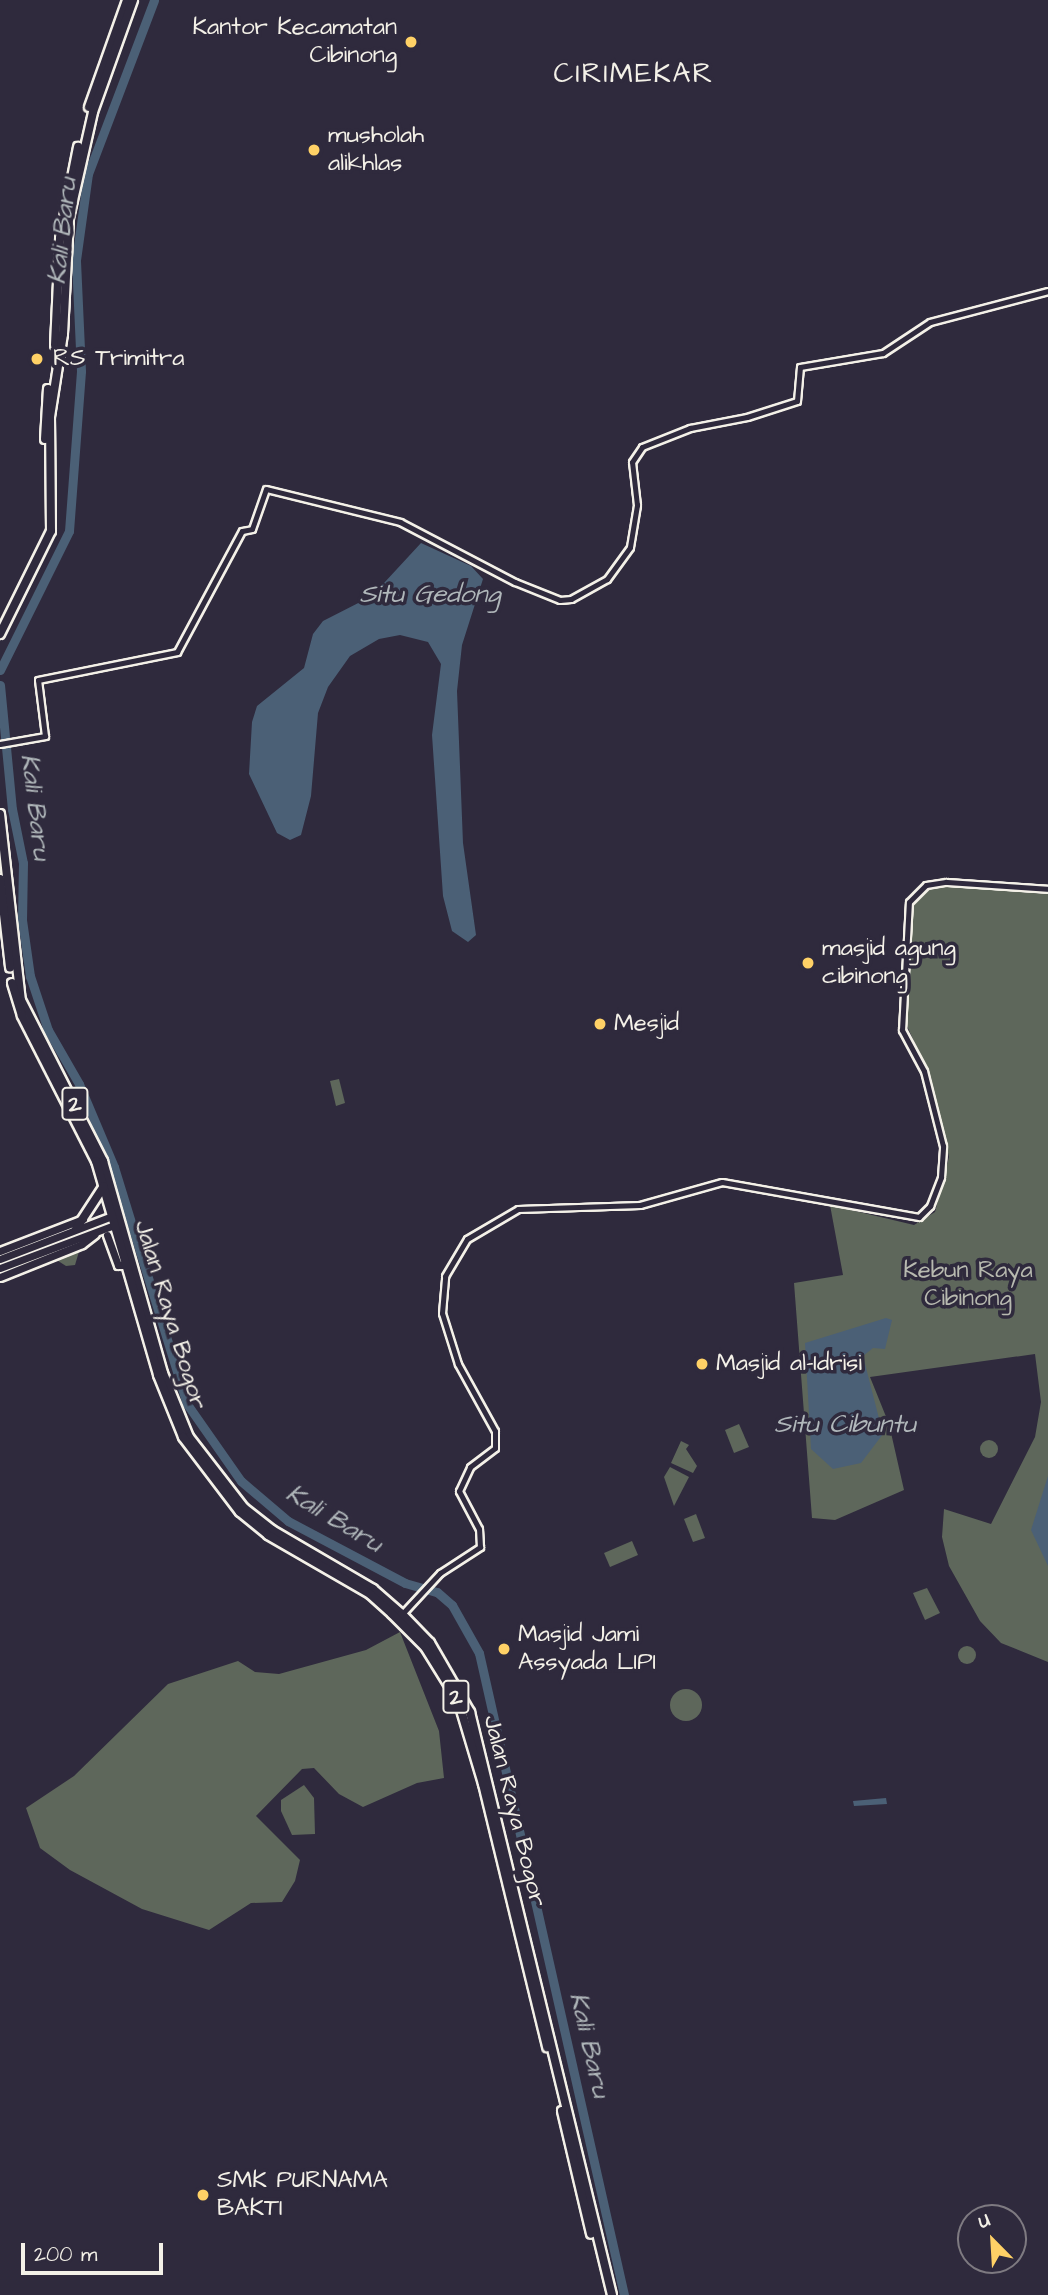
<!DOCTYPE html>
<style>
body{margin:0}
#map{position:relative;width:1048px;height:2295px;overflow:hidden;background:#2f2a3d;font-family:"Architects Daughter",sans-serif}
div>[style]{position:absolute}
.green>*{inset:0;background:#5e675b}
.round{border-radius:50%}
.water>*{inset:0;background:#4b6076}
.river>*{height:9px;margin:-4.5px;padding:0 4.5px;transform-origin:4.5px;border-radius:4.5px;background:#4b6076}
.roads{filter:drop-shadow(2px 0 #f4f1e8) drop-shadow(-2px 0 #f4f1e8) drop-shadow(0 2px #f4f1e8) drop-shadow(0 -2px #f4f1e8)}
.minor>*{height:5px;margin:-2.5px;padding:0 2.5px;transform-origin:2.5px;border-radius:2.5px;background:#2f2a3d}
.major>*{height:7px;margin:-3.5px;padding:0 3.5px;transform-origin:3.5px;border-radius:3.5px;background:#2f2a3d}
.highway>*{height:8px;margin:-4px;padding:0 4px;transform-origin:4px;border-radius:4px;background:#2f2a3d}
.dots>*{width:19px;height:19px;translate:-50% -50%;box-sizing:border-box;border:4px solid #2f2a3d;border-radius:50%}
span{translate:-50% -50%;white-space:nowrap;text-align:center;line-height:1.15;-webkit-text-stroke:7px #2f2a3d;paint-order:stroke}
.shield-label span{padding:2px 5px;background:#2f2a3d;border:2px solid;border-radius:5px;-webkit-text-stroke-width:0}
.shield-label{font-size:23px;color:#f4f1e8;font-weight:700}
.poi-label{font-size:24px;color:#f4f1e8}
.right{translate:-100% -50%;text-align:right}
.left{translate:0 -50%;text-align:left}
.park-label{font-size:24px;color:#b8bab0}
.street-label{font-size:24px;color:#f4f1e8}
.water-label{font-size:26px;color:#b0b7ba;font-style:italic}
.quarter-label{font-size:28px;color:#f4f1e8;letter-spacing:2px}
.north{position:absolute;left:957px;top:2204px;width:70px;height:70px;box-sizing:border-box;background:#2f2a3d;border:2px solid #7e7a81;border-radius:50%;rotate:336deg;font-size:19px;font-weight:700;line-height:28px;text-align:center;color:#f4f1e8}
.north::after{content:'';display:block;margin:auto;width:24px;height:32px;background:#ffd166;clip-path:polygon(50% 0,100% 100%,50% 72%,0 100%)}
.scale{position:absolute;left:21px;top:2243px;width:142px;height:32px;box-sizing:border-box;border:4px solid #f4f1e8;border-top:0;padding-left:9px;font-size:21px;line-height:24px;white-space:nowrap;color:#f4f1e8;-webkit-text-stroke:5px #2f2a3d;paint-order:stroke}
</style>
<div id="map">
<div class="green">
<div style="clip-path:polygon(943px 886px,1048px 894px,1048px 1662px,1001px 1643px,980px 1621px,949px 1566px,942px 1537px,944px 1509px,991px 1524px,1035px 1437px,1041px 1402px,1035px 1354px,870px 1377px,889px 1424px,904px 1490px,835px 1520px,812px 1518px,794px 1283px,843px 1275px,830px 1205px,914px 1225px,935px 1212px,949px 1157px,931px 1078px,906px 1024px,912px 904px,925px 889px)"></div>
<div style="clip-path:polygon(339px 1079px,345px 1103px,336px 1106px,330px 1081px)"></div>
<div style="clip-path:polygon(81px 1245px,75px 1265px,66px 1266px,52px 1257px)"></div>
<div style="clip-path:polygon(739px 1424px,749px 1447px,734px 1453px,725px 1430px)"></div>
<div class="round" style="left:980px;top:1440px;width:18px;height:18px"></div>
<div style="clip-path:polygon(681px 1441px,689px 1445px,686px 1449px,697px 1466px,693px 1473px,671px 1463px)"></div>
<div style="clip-path:polygon(670px 1467px,689px 1477px,674px 1506px,664px 1477px)"></div>
<div style="clip-path:polygon(696px 1514px,705px 1538px,693px 1542px,684px 1519px)"></div>
<div style="clip-path:polygon(632px 1541px,638px 1555px,610px 1567px,604px 1553px)"></div>
<div style="clip-path:polygon(927px 1588px,940px 1613px,925px 1620px,913px 1593px)"></div>
<div style="clip-path:polygon(400px 1632px,439px 1731px,444px 1778px,417px 1783px,363px 1807px,339px 1794px,314px 1768px,302px 1769px,256px 1816px,300px 1860px,295px 1881px,282px 1902px,251px 1903px,209px 1930px,142px 1909px,70px 1870px,40px 1848px,26px 1808px,74px 1776px,168px 1684px,238px 1661px,255px 1672px,279px 1674px,366px 1650px)"></div>
<div class="round" style="left:958px;top:1646px;width:18px;height:18px"></div>
<div class="round" style="left:670px;top:1689px;width:32px;height:32px"></div>
<div style="clip-path:polygon(304px 1785px,314px 1798px,315px 1834px,292px 1835px,281px 1811px,281px 1800px)"></div>
</div>
<div class="water">
<div style="clip-path:polygon(421px 543px,471px 566px,483px 579px,462px 645px,457px 691px,463px 843px,476px 935px,468px 942px,452px 931px,443px 896px,432px 735px,441px 664px,428px 642px,400px 635px,379px 639px,350px 656px,328px 687px,318px 713px,311px 796px,301px 835px,290px 840px,277px 833px,249px 774px,252px 722px,257px 706px,304px 668px,313px 634px,323px 621px,372px 596px)"></div>
<div style="clip-path:polygon(886px 1318px,892px 1320px,885px 1349px,873px 1348px,863px 1356px,883px 1434px,861px 1463px,833px 1469px,811px 1449px,805px 1343px)"></div>
<div style="clip-path:polygon(1048px 1476px,1048px 1566px,1031px 1530px)"></div>
<div style="clip-path:polygon(886px 1798px,887px 1804px,854px 1806px,853px 1801px)"></div>
</div>
<div class="river">
<div style="left:0;top:670px;width:155px;rotate:-63.6deg"></div>
<div style="left:69px;top:531px;width:160px;rotate:-85.7deg"></div>
<div style="left:81px;top:371px;width:111px;rotate:-92.6deg"></div>
<div style="left:76px;top:260px;width:87px;rotate:-82.1deg"></div>
<div style="left:88px;top:174px;width:186px;rotate:-69.2deg"></div>
<div style="left:0;top:685px;width:125px;rotate:84.5deg"></div>
<div style="left:12px;top:809px;width:55px;rotate:78.5deg"></div>
<div style="left:23px;top:863px;width:57px;rotate:91deg"></div>
<div style="left:22px;top:920px;width:57px;rotate:81.9deg"></div>
<div style="left:30px;top:976px;width:57px;rotate:71.6deg"></div>
<div style="left:48px;top:1030px;width:62px;rotate:60.1deg"></div>
<div style="left:79px;top:1084px;width:90px;rotate:67.1deg"></div>
<div style="left:114px;top:1167px;width:248px;rotate:72.9deg"></div>
<div style="left:187px;top:1404px;width:94px;rotate:55deg"></div>
<div style="left:241px;top:1481px;width:62px;rotate:40.4deg"></div>
<div style="left:288px;top:1521px;width:132px;rotate:27.9deg"></div>
<div style="left:405px;top:1583px;width:33px;rotate:16deg"></div>
<div style="left:437px;top:1592px;width:20px;rotate:41deg"></div>
<div style="left:452px;top:1605px;width:55px;rotate:60.6deg"></div>
<div style="left:479px;top:1653px;width:658px;rotate:77.27deg"></div>
</div>
<div class="roads">
<div class="minor">
<div style="left:0;top:744px;width:46px;rotate:-10.1deg"></div>
<div style="left:45px;top:736px;width:56px;rotate:-97.1deg"></div>
<div style="left:38px;top:680px;width:142px;rotate:-11.4deg"></div>
<div style="left:177px;top:652px;width:137px;rotate:-61.8deg"></div>
<div style="left:242px;top:531px;width:10px;rotate:-11deg"></div>
<div style="left:252px;top:529px;width:42px;rotate:-70.7deg"></div>
<div style="left:266px;top:489px;width:138px;rotate:13.8deg"></div>
<div style="left:400px;top:522px;width:130px;rotate:27.6deg"></div>
<div style="left:515px;top:582px;width:48px;rotate:21.8deg"></div>
<div style="left:560px;top:600px;width:11px;rotate:-5deg"></div>
<div style="left:571px;top:599px;width:41px;rotate:-29.1deg"></div>
<div style="left:607px;top:579px;width:39px;rotate:-54deg"></div>
<div style="left:630px;top:547px;width:43px;rotate:-80.5deg"></div>
<div style="left:637px;top:505px;width:43px;rotate:-96.6deg"></div>
<div style="left:632px;top:462px;width:18px;rotate:-56deg"></div>
<div style="left:642px;top:447px;width:52px;rotate:-21.6deg"></div>
<div style="left:690px;top:428px;width:58px;rotate:-10.9deg"></div>
<div style="left:747px;top:417px;width:52px;rotate:-17.7deg"></div>
<div style="left:797px;top:401px;width:34px;rotate:-85deg"></div>
<div style="left:800px;top:367px;width:84px;rotate:-9.6deg"></div>
<div style="left:883px;top:353px;width:56px;rotate:-33.4deg"></div>
<div style="left:930px;top:322px;width:122px;rotate:-14.7deg"></div>
<div style="left:402px;top:1614px;width:56px;rotate:-47.2deg"></div>
<div style="left:440px;top:1573px;width:48px;rotate:-33deg"></div>
<div style="left:480px;top:1547px;width:18px;rotate:-93deg"></div>
<div style="left:479px;top:1529px;width:43px;rotate:-117.8deg"></div>
<div style="left:459px;top:1491px;width:26px;rotate:-65deg"></div>
<div style="left:470px;top:1467px;width:31px;rotate:-37deg"></div>
<div style="left:495px;top:1448px;width:17px;rotate:-90deg"></div>
<div style="left:495px;top:1431px;width:77px;rotate:-118.9deg"></div>
<div style="left:458px;top:1364px;width:53px;rotate:-107.4deg"></div>
<div style="left:442px;top:1313px;width:37px;rotate:-85deg"></div>
<div style="left:445px;top:1276px;width:43px;rotate:-59.3deg"></div>
<div style="left:467px;top:1239px;width:59px;rotate:-30.5deg"></div>
<div style="left:518px;top:1209px;width:122px;rotate:-1.9deg"></div>
<div style="left:640px;top:1205px;width:85px;rotate:-15.7deg"></div>
<div style="left:722px;top:1182px;width:200px;rotate:10.1deg"></div>
<div style="left:919px;top:1217px;width:16px;rotate:-45deg"></div>
<div style="left:930px;top:1206px;width:31px;rotate:-69deg"></div>
<div style="left:941px;top:1177px;width:31px;rotate:-86deg"></div>
<div style="left:943px;top:1146px;width:77px;rotate:-104.2deg"></div>
<div style="left:924px;top:1071px;width:47px;rotate:-118.2deg"></div>
<div style="left:902px;top:1030px;width:128px;rotate:-86.9deg"></div>
<div style="left:909px;top:902px;width:24px;rotate:-45deg"></div>
<div style="left:926px;top:885px;width:20px;rotate:-9deg"></div>
<div style="left:946px;top:882px;width:102px;rotate:3.9deg"></div>
</div>
<div class="major">
<div style="left:107px;top:1235px;width:32px;rotate:70deg"></div>
<div style="left:118px;top:1265px;width:9px"></div>
<div style="left:0;top:1251px;width:89px;rotate:-21.1deg"></div>
<div style="left:0;top:1259px;width:125px;rotate:-21deg"></div>
<div style="left:0;top:1268px;width:125px;rotate:-20.6deg"></div>
<div style="left:0;top:1277px;width:88px;rotate:-21.9deg"></div>
<div style="left:82px;top:1244px;width:16px;rotate:-38deg"></div>
</div>
<div class="highway">
<div style="left:89px;top:107px;width:114px;rotate:-70.4deg"></div>
<div style="left:55px;top:345px;width:107px;rotate:-87.3deg"></div>
<div style="left:60px;top:238px;width:93px;rotate:-78.8deg"></div>
<div style="left:45px;top:439px;width:50px;rotate:-86.6deg"></div>
<div style="left:0;top:634px;width:115px;rotate:-63.7deg"></div>
<div style="left:51px;top:531px;width:114px;rotate:-90.5deg"></div>
<div style="left:50px;top:417px;width:84px;rotate:-81.1deg"></div>
<div style="left:63px;top:334px;width:116px;rotate:-87deg"></div>
<div style="left:69px;top:218px;width:109px;rotate:-77.2deg"></div>
<div style="left:93px;top:112px;width:119px;rotate:-70.3deg"></div>
<div style="left:0;top:814px;width:187px;rotate:83.6deg"></div>
<div style="left:21px;top:1000px;width:181px;rotate:63deg"></div>
<div style="left:103px;top:1161px;width:220px;rotate:74.2deg"></div>
<div style="left:163px;top:1373px;width:69px;rotate:67.9deg"></div>
<div style="left:189px;top:1437px;width:90px;rotate:52.2deg"></div>
<div style="left:244px;top:1508px;width:36px;rotate:38deg"></div>
<div style="left:272px;top:1530px;width:117px;rotate:30.3deg"></div>
<div style="left:373px;top:1589px;width:38px;rotate:41deg"></div>
<div style="left:402px;top:1614px;width:40px;rotate:46deg"></div>
<div style="left:430px;top:1643px;width:80px;rotate:59.9deg"></div>
<div style="left:470px;top:1712px;width:600px;rotate:76.31deg"></div>
<div style="left:0;top:879px;width:89px;rotate:83.5deg"></div>
<div style="left:12px;top:983px;width:34px;rotate:73deg"></div>
<div style="left:22px;top:1016px;width:163px;rotate:63deg"></div>
<div style="left:96px;top:1161px;width:223px;rotate:73.8deg"></div>
<div style="left:158px;top:1375px;width:67px;rotate:68deg"></div>
<div style="left:183px;top:1437px;width:94px;rotate:52.8deg"></div>
<div style="left:240px;top:1512px;width:36px;rotate:39deg"></div>
<div style="left:268px;top:1535px;width:118px;rotate:30deg"></div>
<div style="left:370px;top:1594px;width:30px;rotate:42deg"></div>
<div style="left:392px;top:1614px;width:47px;rotate:45deg"></div>
<div style="left:425px;top:1647px;width:62px;rotate:58.1deg"></div>
<div style="left:458px;top:1700px;width:88px;rotate:73.4deg"></div>
<div style="left:483px;top:1784px;width:271px;rotate:76.3deg"></div>
<div style="left:76px;top:1229px;width:51px;rotate:-56.9deg"></div>
<div style="left:562px;top:2111px;width:126px;rotate:76.7deg"></div>
</div>
</div>
<div class="dots">
<div style="left:411px;top:42px;background:#ffd166"></div>
<div style="left:314px;top:150px;background:#ffd166"></div>
<div style="left:37px;top:359px;background:#ffd166"></div>
<div style="left:808px;top:963px;background:#ffd166"></div>
<div style="left:600px;top:1024px;background:#ffd166"></div>
<div style="left:702px;top:1364px;background:#ffd166"></div>
<div style="left:504px;top:1649px;background:#ffd166"></div>
<div style="left:203px;top:2195px;background:#ffd166"></div>
</div>
<div class="shield-label">
<span style="left:75px;top:1104px">2</span>
<span style="left:456px;top:1697px">2</span>
</div>
<div class="poi-label">
<span class="right" style="left:397px;top:42px">Kantor Kecamatan<br>Cibinong</span>
<span class="left" style="left:328px;top:150px">musholah<br>alikhlas</span>
<span class="left" style="left:53px;top:359px">RS Trimitra</span>
<span class="left" style="left:822px;top:963px">masjid agung<br>cibinong</span>
<span class="left" style="left:614px;top:1024px">Mesjid</span>
<span class="left" style="left:716px;top:1364px">Masjid al-Idrisi</span>
<span class="left" style="left:518px;top:1649px">Masjid Jami<br>Assyada LIPI</span>
<span class="left" style="left:217px;top:2195px">SMK PURNAMA<br>BAKTI</span>
</div>
<div class="park-label">
<span style="left:968px;top:1285px">Kebun Raya<br>Cibinong</span>
</div>
<div class="street-label">
<span style="left:170px;top:1315px;rotate:73deg">Jalan Raya Bogor</span>
<span style="left:514px;top:1811px;rotate:76deg">Jalan Raya Bogor</span>
</div>
<div class="water-label">
<span style="left:63px;top:231px;rotate:-84deg">Kali Baru</span>
<span style="left:430px;top:595px">Situ Gedong</span>
<span style="left:35px;top:807px;rotate:83deg">Kali Baru</span>
<span style="left:845px;top:1425px">Situ Cibuntu</span>
<span style="left:334px;top:1519px;rotate:31deg">Kali Baru</span>
<span style="left:589px;top:2045px;rotate:77deg">Kali Baru</span>
</div>
<div class="quarter-label">
<span style="left:634px;top:74px">CIRIMEKAR</span>
</div>
<div class="north">U</div>
<div class="scale">200 m</div>
</div>
